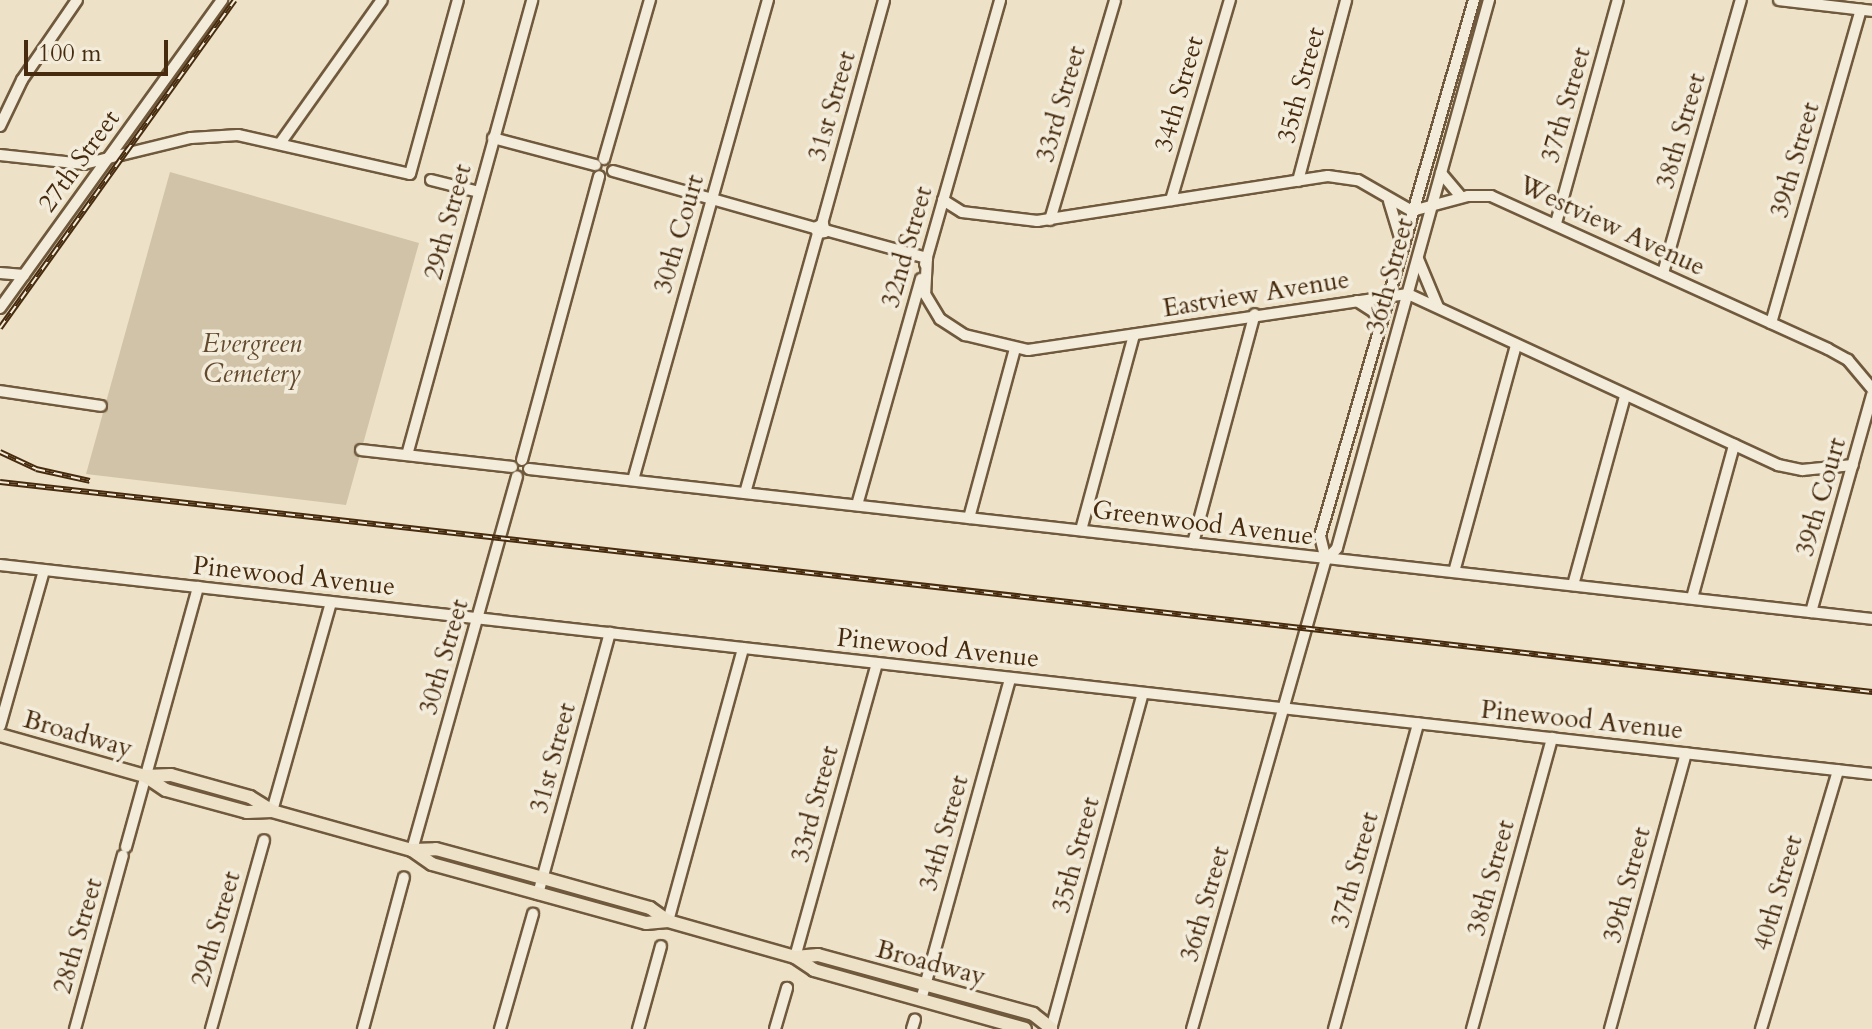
<!DOCTYPE html>
<style>
body{margin:0}
#map{position:relative;width:1872px;height:1029px;overflow:hidden;background:#ede2c8;font-family:Cardo,serif}
div>[style]{position:absolute}
.green>*{inset:0;background:#d1c3a8}
.roads{filter:drop-shadow(2px 0 #70593c) drop-shadow(-2px 0 #70593c) drop-shadow(0 2px #70593c) drop-shadow(0 -2px #70593c)}
.minor>*{height:10px;margin:-5px;padding:0 5px;transform-origin:5px;border-radius:5px;background:#f3ecdb}
.major>*{height:12px;margin:-6px;padding:0 6px;transform-origin:6px;border-radius:6px;background:#ede2c8}
.rail>*{height:6px;margin-top:-3px;transform-origin:0;background:repeating-linear-gradient(90deg,#f3ecdb 0 9px,#472b0e 0 18px);box-sizing:border-box;border-block:2px solid #472b0e}
span{translate:-50% -50%;white-space:nowrap;text-align:center;line-height:1.15;-webkit-text-stroke:7px #f3ecdb;paint-order:stroke}
.street-label{font-size:26px;color:#472b0e}
.park-label{font-size:26px;color:#63492d;font-style:italic}
.scale{position:absolute;left:24px;top:40px;width:144px;height:36px;box-sizing:border-box;border:4px solid #472b0e;border-top:0;padding-left:10px;font-size:24px;line-height:28px;white-space:nowrap;color:#472b0e;-webkit-text-stroke:6px #f3ecdb;paint-order:stroke}
</style>
<div id="map">
<div class="green">
<div style="clip-path:polygon(170px 172px,419px 243px,346px 505px,86px 474px)"></div>
</div>
<div class="roads">
<div class="minor">
<div style="left:1779px;top:0;width:94px;rotate:6.7deg"></div>
<div style="left:0;top:126px;width:51px;rotate:-64.4deg"></div>
<div style="left:22px;top:80px;width:97px;rotate:-55.5deg"></div>
<div style="left:493px;top:138px;width:106px;rotate:14.8deg"></div>
<div style="left:281px;top:142px;width:174px;rotate:-54.6deg"></div>
<div style="left:0;top:155px;width:84px;rotate:6.1deg"></div>
<div style="left:84px;top:164px;width:110px;rotate:-13.7deg"></div>
<div style="left:191px;top:138px;width:47px;rotate:-3.7deg"></div>
<div style="left:238px;top:135px;width:176px;rotate:12.8deg"></div>
<div style="left:410px;top:174px;width:180px;rotate:-74.6deg"></div>
<div style="left:604px;top:159px;width:166px;rotate:-73.9deg"></div>
<div style="left:613px;top:171px;width:210px;rotate:15.8deg"></div>
<div style="left:1441px;top:173px;width:31px;rotate:50deg"></div>
<div style="left:431px;top:180px;width:49px;rotate:14deg"></div>
<div style="left:1298px;top:181px;width:187px;rotate:-75.1deg"></div>
<div style="left:943px;top:200px;width:22px;rotate:32deg"></div>
<div style="left:962px;top:212px;width:76px;rotate:6.8deg"></div>
<div style="left:1037px;top:221px;width:294px;rotate:-8.8deg"></div>
<div style="left:1328px;top:176px;width:30px;rotate:8deg"></div>
<div style="left:1358px;top:180px;width:62px;rotate:29.9deg"></div>
<div style="left:1412px;top:211px;width:58px;rotate:-15deg"></div>
<div style="left:1468px;top:196px;width:23px"></div>
<div style="left:1491px;top:196px;width:370px;rotate:24.4deg"></div>
<div style="left:1828px;top:349px;width:23px;rotate:29deg"></div>
<div style="left:1848px;top:360px;width:38px;rotate:50deg"></div>
<div style="left:1171px;top:200px;width:209px;rotate:-73.6deg"></div>
<div style="left:1389px;top:201px;width:45px;rotate:73.2deg"></div>
<div style="left:1050px;top:220px;width:229px;rotate:-73.5deg"></div>
<div style="left:1556px;top:223px;width:231px;rotate:-74.5deg"></div>
<div style="left:822px;top:224px;width:232px;rotate:-74.5deg"></div>
<div style="left:825px;top:230px;width:106px;rotate:15.4deg"></div>
<div style="left:927px;top:258px;width:36px;rotate:93deg"></div>
<div style="left:925px;top:294px;width:29px;rotate:59deg"></div>
<div style="left:940px;top:319px;width:30px;rotate:33deg"></div>
<div style="left:965px;top:335px;width:65px;rotate:13.4deg"></div>
<div style="left:1028px;top:350px;width:384px;rotate:-8.4deg"></div>
<div style="left:1408px;top:294px;width:408px;rotate:24.8deg"></div>
<div style="left:1778px;top:465px;width:25px;rotate:12deg"></div>
<div style="left:1802px;top:470px;width:51px;rotate:-5.6deg"></div>
<div style="left:1418px;top:259px;width:52px;rotate:67.4deg"></div>
<div style="left:925px;top:264px;width:274px;rotate:-74.1deg"></div>
<div style="left:0;top:273px;width:24px;rotate:5deg"></div>
<div style="left:1663px;top:273px;width:284px;rotate:-74.1deg"></div>
<div style="left:1357px;top:301px;width:20px;rotate:33deg"></div>
<div style="left:1374px;top:312px;width:14px;rotate:73deg"></div>
<div style="left:0;top:308px;width:380px;rotate:-54.2deg"></div>
<div style="left:1771px;top:323px;width:326px;rotate:-74deg"></div>
<div style="left:0;top:391px;width:102px;rotate:8.4deg"></div>
<div style="left:361px;top:450px;width:152px;rotate:6.4deg"></div>
<div style="left:407px;top:455px;width:472px;rotate:-74.6deg"></div>
<div style="left:522px;top:460px;width:294px;rotate:-74.8deg"></div>
<div style="left:529px;top:469px;width:1351px;rotate:6.37deg"></div>
<div style="left:633px;top:480px;width:499px;rotate:-74.3deg"></div>
<div style="left:745px;top:493px;width:270px;rotate:-74.3deg"></div>
<div style="left:818px;top:233px;width:6px;rotate:-121deg"></div>
<div style="left:815px;top:228px;width:9px;rotate:-27deg"></div>
<div style="left:823px;top:224px;width:8px;rotate:76deg"></div>
<div style="left:825px;top:232px;width:7px;rotate:172deg"></div>
<div style="left:857px;top:505px;width:235px;rotate:-74.2deg"></div>
<div style="left:969px;top:518px;width:175px;rotate:-74.8deg"></div>
<div style="left:1081px;top:530px;width:202px;rotate:-74.8deg"></div>
<div style="left:1193px;top:543px;width:237px;rotate:-74.9deg"></div>
<div style="left:1326px;top:560px;width:16px;rotate:-47deg"></div>
<div style="left:1337px;top:548px;width:569px;rotate:-74.5deg"></div>
<div style="left:0;top:565px;width:1884px;rotate:6.37deg"></div>
<div style="left:1454px;top:572px;width:234px;rotate:-74.7deg"></div>
<div style="left:1573px;top:585px;width:196px;rotate:-74.6deg"></div>
<div style="left:1692px;top:598px;width:159px;rotate:-74.6deg"></div>
<div style="left:1811px;top:612px;width:225px;rotate:-74.3deg"></div>
<div style="left:0;top:726px;width:162px;rotate:-74.2deg"></div>
<div style="left:272px;top:811px;width:217px;rotate:-74.2deg"></div>
<div style="left:126px;top:847px;width:270px;rotate:-74.5deg"></div>
<div style="left:412px;top:850px;width:388px;rotate:-74.3deg"></div>
<div style="left:538px;top:894px;width:271px;rotate:-74.6deg"></div>
<div style="left:668px;top:921px;width:283px;rotate:-74.6deg"></div>
<div style="left:795px;top:957px;width:305px;rotate:-74.4deg"></div>
<div style="left:921px;top:1000px;width:334px;rotate:-74.5deg"></div>
<div style="left:75px;top:1029px;width:180px;rotate:-74.6deg"></div>
<div style="left:211px;top:1029px;width:196px;rotate:-74.3deg"></div>
<div style="left:363px;top:1029px;width:157px;rotate:-74.9deg"></div>
<div style="left:500px;top:1029px;width:120px;rotate:-74deg"></div>
<div style="left:638px;top:1029px;width:86px;rotate:-74.5deg"></div>
<div style="left:775px;top:1029px;width:43px;rotate:-73.7deg"></div>
<div style="left:912px;top:1029px;width:10px;rotate:-73deg"></div>
<div style="left:1051px;top:1029px;width:348px;rotate:-74.7deg"></div>
<div style="left:1192px;top:1029px;width:488px;rotate:-74.1deg"></div>
<div style="left:1326px;top:560px;width:25px;rotate:-104deg"></div>
<div style="left:1320px;top:536px;width:558px;rotate:-73.97deg"></div>
<div style="left:1334px;top:1029px;width:317px;rotate:-74.6deg"></div>
<div style="left:1472px;top:1029px;width:302px;rotate:-74.6deg"></div>
<div style="left:1610px;top:1029px;width:286px;rotate:-74.6deg"></div>
<div style="left:1761px;top:1029px;width:270px;rotate:-73.4deg"></div>
</div>
<div class="major">
<div style="left:0;top:735px;width:151px;rotate:15.8deg"></div>
<div style="left:145px;top:776px;width:25px;rotate:34deg"></div>
<div style="left:166px;top:790px;width:84px;rotate:15.2deg"></div>
<div style="left:247px;top:812px;width:25px;rotate:-2deg"></div>
<div style="left:145px;top:776px;width:26px;rotate:-2deg"></div>
<div style="left:171px;top:775px;width:82px;rotate:15.6deg"></div>
<div style="left:250px;top:797px;width:26px;rotate:32deg"></div>
<div style="left:272px;top:811px;width:145px;rotate:15.6deg"></div>
<div style="left:412px;top:850px;width:24px;rotate:-2deg"></div>
<div style="left:436px;top:849px;width:111px;rotate:15.2deg"></div>
<div style="left:543px;top:878px;width:111px;rotate:15.7deg"></div>
<div style="left:650px;top:908px;width:22px;rotate:36deg"></div>
<div style="left:412px;top:850px;width:24px;rotate:35deg"></div>
<div style="left:432px;top:864px;width:222px;rotate:15.4deg"></div>
<div style="left:646px;top:923px;width:22px;rotate:-5deg"></div>
<div style="left:668px;top:921px;width:132px;rotate:15.8deg"></div>
<div style="left:795px;top:957px;width:23px;rotate:34deg"></div>
<div style="left:814px;top:970px;width:219px;rotate:15.6deg"></div>
<div style="left:795px;top:957px;width:23px;rotate:-5deg"></div>
<div style="left:818px;top:955px;width:223px;rotate:15.3deg"></div>
<div style="left:1033px;top:1014px;width:23px;rotate:38deg"></div>
</div>
</div>
<div class="rail">
<div style="left:0;top:328px;width:403px;rotate:-54.4deg"></div>
<div style="left:0;top:452px;width:40px;rotate:25deg"></div>
<div style="left:36px;top:469px;width:55px;rotate:12.5deg"></div>
<div style="left:0;top:482px;width:1884px;rotate:6.4deg"></div>
</div>
<div class="street-label">
<span style="left:1301px;top:85px;rotate:-75deg">35th Street</span>
<span style="left:1179px;top:94px;rotate:-74deg">34th Street</span>
<span style="left:1061px;top:104px;rotate:-74deg">33rd Street</span>
<span style="left:1566px;top:105px;rotate:-74deg">37th Street</span>
<span style="left:832px;top:106px;rotate:-74deg">31st Street</span>
<span style="left:1681px;top:131px;rotate:-74deg">38th Street</span>
<span style="left:1795px;top:160px;rotate:-74deg">39th Street</span>
<span style="left:79px;top:161px;rotate:-54deg">27th Street</span>
<span style="left:448px;top:222px;rotate:-75deg">29th Street</span>
<span style="left:1612px;top:226px;rotate:25deg">Westview Avenue</span>
<span style="left:679px;top:234px;rotate:-74deg">30th Court</span>
<span style="left:907px;top:247px;rotate:-74deg">32nd Street</span>
<span style="left:1390px;top:276px;rotate:-75deg">36th Street</span>
<span style="left:1256px;top:294px;rotate:-9deg">Eastview Avenue</span>
<span style="left:1821px;top:497px;rotate:-74deg">39th Court</span>
<span style="left:1203px;top:523px;rotate:7deg">Greenwood Avenue</span>
<span style="left:294px;top:576px;rotate:6deg">Pinewood Avenue</span>
<span style="left:938px;top:648px;rotate:6deg">Pinewood Avenue</span>
<span style="left:444px;top:657px;rotate:-74deg">30th Street</span>
<span style="left:1582px;top:720px;rotate:6deg">Pinewood Avenue</span>
<span style="left:78px;top:734px;rotate:16deg">Broadway</span>
<span style="left:553px;top:758px;rotate:-75deg">31st Street</span>
<span style="left:815px;top:804px;rotate:-75deg">33rd Street</span>
<span style="left:944px;top:833px;rotate:-74deg">34th Street</span>
<span style="left:1076px;top:855px;rotate:-75deg">35th Street</span>
<span style="left:1355px;top:870px;rotate:-75deg">37th Street</span>
<span style="left:1491px;top:878px;rotate:-75deg">38th Street</span>
<span style="left:1627px;top:885px;rotate:-75deg">39th Street</span>
<span style="left:1778px;top:893px;rotate:-74deg">40th Street</span>
<span style="left:1205px;top:904px;rotate:-74deg">36th Street</span>
<span style="left:216px;top:929px;rotate:-74deg">29th Street</span>
<span style="left:78px;top:936px;rotate:-74deg">28th Street</span>
<span style="left:931px;top:963px;rotate:15deg">Broadway</span>
</div>
<div class="park-label">
<span style="left:252px;top:359px">Evergreen<br>Cemetery</span>
</div>
<div class="scale">100 m</div>
</div>
